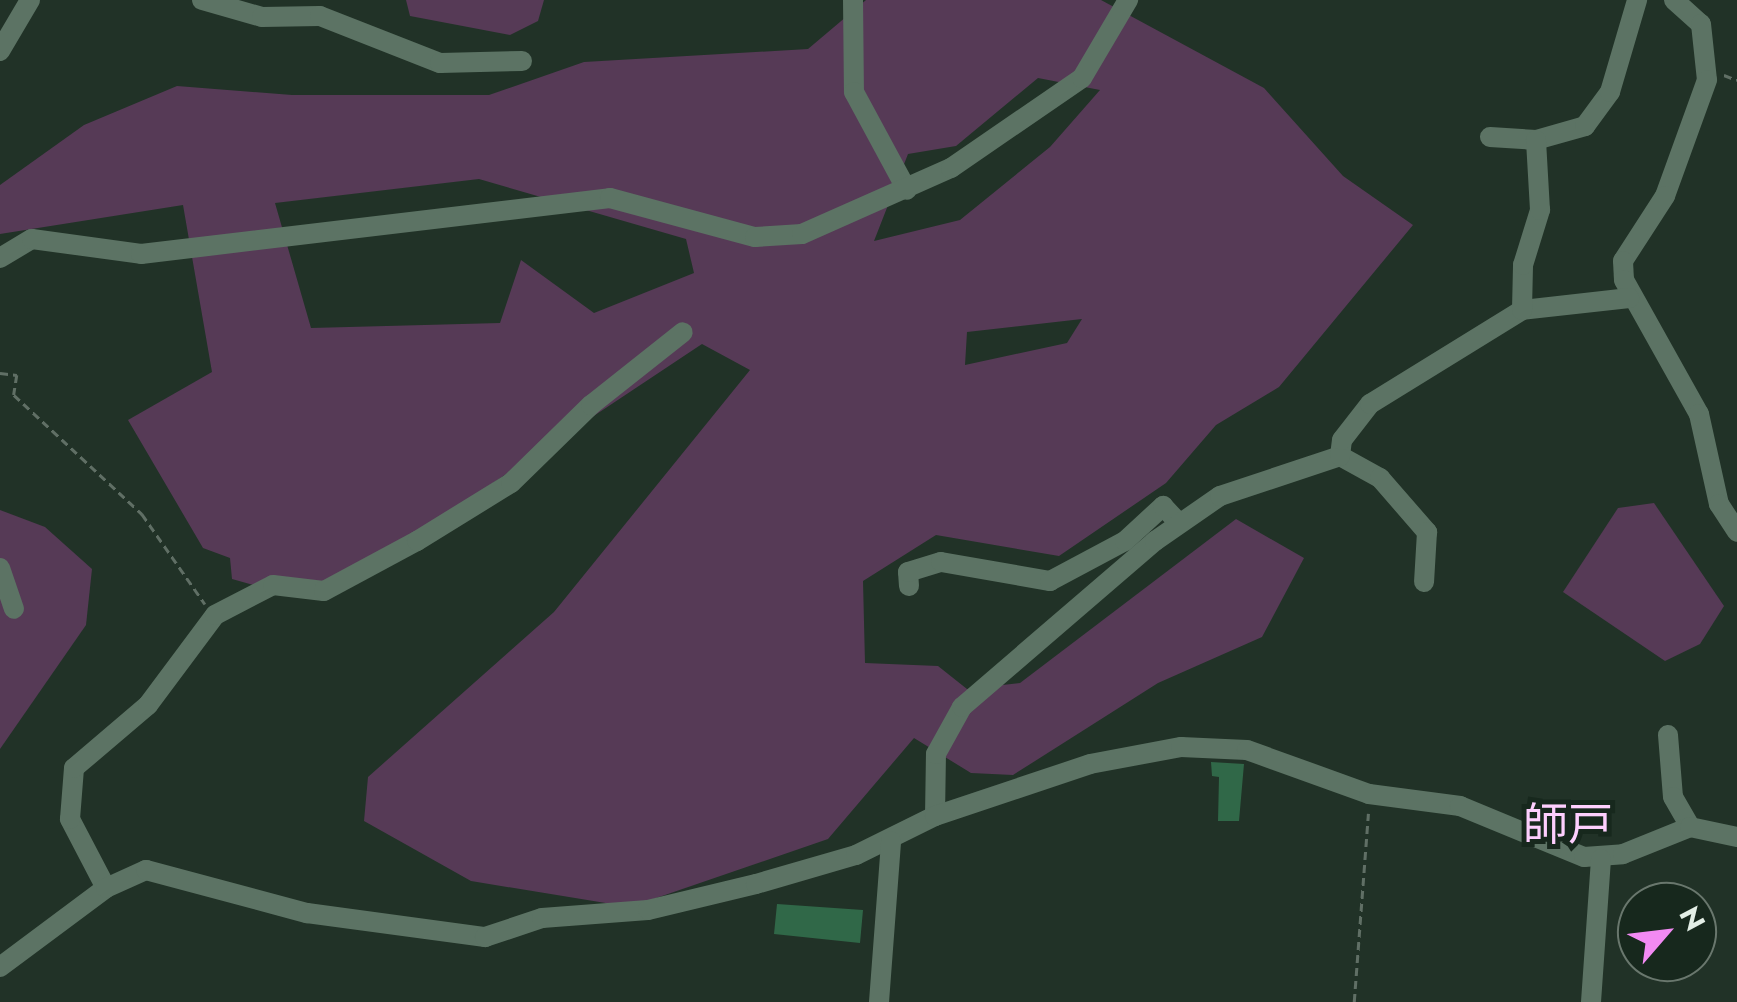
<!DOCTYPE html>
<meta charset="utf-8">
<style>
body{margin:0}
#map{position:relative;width:1737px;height:1002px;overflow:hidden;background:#213227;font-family:Jost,"Noto Sans JP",sans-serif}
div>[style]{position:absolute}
.green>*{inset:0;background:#563a56}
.building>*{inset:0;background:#306848}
.path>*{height:2.5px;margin-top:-1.25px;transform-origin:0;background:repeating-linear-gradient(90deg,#606f65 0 8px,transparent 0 13px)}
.minor>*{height:20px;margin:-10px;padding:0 10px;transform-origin:10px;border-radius:10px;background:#5c7364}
span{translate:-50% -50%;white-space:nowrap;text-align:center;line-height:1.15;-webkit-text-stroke:10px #17281d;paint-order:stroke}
.quarter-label{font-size:45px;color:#fecffe}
.north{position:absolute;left:1617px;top:882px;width:100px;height:100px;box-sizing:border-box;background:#17281d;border:2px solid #69776d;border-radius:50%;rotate:62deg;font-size:28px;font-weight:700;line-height:40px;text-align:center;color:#e3eee6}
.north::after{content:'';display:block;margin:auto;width:35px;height:45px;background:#f28af3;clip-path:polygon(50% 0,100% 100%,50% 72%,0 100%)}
</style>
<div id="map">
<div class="green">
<div style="clip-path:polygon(406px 0,544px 0,538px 21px,510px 35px,410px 16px)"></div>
<div style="clip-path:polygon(evenodd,866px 0,1101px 0,1264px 88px,1343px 176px,1413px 225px,1279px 387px,1216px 425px,1166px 483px,1059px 556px,936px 535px,863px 581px,865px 663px,938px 666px,967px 689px,1020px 683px,1236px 519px,1304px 558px,1262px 637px,1158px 683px,1013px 775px,971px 773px,914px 738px,828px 839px,630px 907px,471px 881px,364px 821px,368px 777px,554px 612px,750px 370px,702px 344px,368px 566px,296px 597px,232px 579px,230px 558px,203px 548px,128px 420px,212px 372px,183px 205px,0 234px,0 185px,84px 125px,177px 86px,292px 95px,489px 95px,584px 62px,808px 49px,866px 0,1038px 78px,1100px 90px,1050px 147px,960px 220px,874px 241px,908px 154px,956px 146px,1038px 78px,866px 0,479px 179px,686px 239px,694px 273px,594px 313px,521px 260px,500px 323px,311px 328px,275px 203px,479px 179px,866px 0,1082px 319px,1067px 343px,965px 365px,967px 332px,1082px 319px)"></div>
<div style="clip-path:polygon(1654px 503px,1724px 606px,1700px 644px,1665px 661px,1563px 592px,1618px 508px)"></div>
<div style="clip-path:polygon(0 510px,45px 527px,92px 569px,86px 625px,0 749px)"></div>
</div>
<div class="building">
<div style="clip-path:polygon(1211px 762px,1244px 764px,1239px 821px,1218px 821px,1219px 777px,1212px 776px)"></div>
<div style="clip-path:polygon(777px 904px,863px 910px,860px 943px,774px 934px)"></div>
</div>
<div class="path">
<div style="left:1724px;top:75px;width:14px;rotate:21deg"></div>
<div style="left:0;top:373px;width:17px;rotate:7deg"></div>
<div style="left:17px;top:375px;width:20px;rotate:99deg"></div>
<div style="left:14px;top:395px;width:175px;rotate:42.9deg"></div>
<div style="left:142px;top:514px;width:110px;rotate:55deg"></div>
<div style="left:1354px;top:1002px;width:189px;rotate:-85.7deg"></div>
</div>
<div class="minor">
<div style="left:202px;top:0;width:62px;rotate:15.8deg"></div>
<div style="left:262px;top:17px;width:58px;rotate:-1deg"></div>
<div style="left:320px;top:16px;width:129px;rotate:21.4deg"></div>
<div style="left:440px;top:63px;width:82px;rotate:-1.4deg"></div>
<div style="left:853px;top:0;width:92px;rotate:89.4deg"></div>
<div style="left:854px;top:92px;width:111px;rotate:61.6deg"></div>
<div style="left:1674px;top:0;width:36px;rotate:42deg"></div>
<div style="left:1701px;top:24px;width:56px;rotate:83.9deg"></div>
<div style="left:1707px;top:80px;width:123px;rotate:109.9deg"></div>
<div style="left:1665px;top:196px;width:77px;rotate:122.9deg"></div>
<div style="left:1623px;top:261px;width:19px;rotate:87deg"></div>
<div style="left:1624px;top:280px;width:154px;rotate:60.8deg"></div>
<div style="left:1699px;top:414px;width:92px;rotate:77.5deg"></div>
<div style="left:1719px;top:504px;width:33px;rotate:57deg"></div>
<div style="left:0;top:51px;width:59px;rotate:-59.5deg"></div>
<div style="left:1490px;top:137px;width:46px;rotate:3.7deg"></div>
<div style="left:1536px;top:140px;width:51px;rotate:-15.9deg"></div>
<div style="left:1585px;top:126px;width:42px;rotate:-53.7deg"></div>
<div style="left:1610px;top:92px;width:96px;rotate:-73.6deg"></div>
<div style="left:0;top:258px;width:37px;rotate:-31deg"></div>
<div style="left:32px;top:239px;width:110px;rotate:7.8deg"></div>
<div style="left:141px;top:254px;width:472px;rotate:-6.8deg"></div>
<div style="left:610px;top:198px;width:150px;rotate:15.1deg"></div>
<div style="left:755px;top:237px;width:47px;rotate:-3.7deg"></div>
<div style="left:802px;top:234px;width:163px;rotate:-23.9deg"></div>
<div style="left:951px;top:168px;width:159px;rotate:-34.5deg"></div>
<div style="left:1082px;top:78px;width:91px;rotate:-59.5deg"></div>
<div style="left:1522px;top:310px;width:108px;rotate:-6.4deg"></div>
<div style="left:1340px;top:456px;width:46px;rotate:28.8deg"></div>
<div style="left:1380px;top:478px;width:72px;rotate:49deg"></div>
<div style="left:1427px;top:532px;width:50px;rotate:93.4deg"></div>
<div style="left:0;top:568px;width:43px;rotate:71.1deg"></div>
<div style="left:909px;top:586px;width:14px;rotate:-94deg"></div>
<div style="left:908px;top:572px;width:34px;rotate:-17deg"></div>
<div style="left:941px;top:562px;width:111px;rotate:9.9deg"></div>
<div style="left:1050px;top:581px;width:85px;rotate:-28.1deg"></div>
<div style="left:1125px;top:541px;width:52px;rotate:-42.6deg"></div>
<div style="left:1163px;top:506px;width:22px;rotate:47deg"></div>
<div style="left:1668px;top:735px;width:62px;rotate:85.4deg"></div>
<div style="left:1673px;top:797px;width:34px;rotate:60deg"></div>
<div style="left:935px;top:816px;width:62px;rotate:-89.1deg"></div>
<div style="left:936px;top:754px;width:54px;rotate:-61deg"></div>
<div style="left:962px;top:707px;width:255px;rotate:-40.7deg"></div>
<div style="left:1155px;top:541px;width:79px;rotate:-34.7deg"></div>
<div style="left:1220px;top:496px;width:126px;rotate:-18.4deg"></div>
<div style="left:1340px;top:456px;width:16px;rotate:-83deg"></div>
<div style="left:1342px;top:440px;width:46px;rotate:-52.1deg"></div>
<div style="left:1370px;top:404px;width:179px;rotate:-31.7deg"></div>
<div style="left:1522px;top:310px;width:45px;rotate:-88.7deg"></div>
<div style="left:1523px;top:265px;width:58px;rotate:-72.8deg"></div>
<div style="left:1540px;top:210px;width:70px;rotate:-93.3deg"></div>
<div style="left:106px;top:888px;width:78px;rotate:-117.6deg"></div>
<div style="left:70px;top:819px;width:51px;rotate:-85.5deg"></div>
<div style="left:74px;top:768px;width:97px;rotate:-40.4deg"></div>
<div style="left:148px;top:705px;width:112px;rotate:-53.3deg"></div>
<div style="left:215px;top:615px;width:65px;rotate:-27.3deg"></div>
<div style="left:273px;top:585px;width:51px;rotate:6.7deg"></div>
<div style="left:324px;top:591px;width:106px;rotate:-28.3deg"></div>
<div style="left:417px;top:541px;width:110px;rotate:-31.7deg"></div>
<div style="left:511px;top:483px;width:112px;rotate:-44.3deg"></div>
<div style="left:591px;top:405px;width:117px;rotate:-38.4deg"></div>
<div style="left:0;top:967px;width:132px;rotate:-36.7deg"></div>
<div style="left:106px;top:888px;width:44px;rotate:-24.2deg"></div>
<div style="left:146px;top:870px;width:167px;rotate:15deg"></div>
<div style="left:307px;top:913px;width:180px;rotate:7.7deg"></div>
<div style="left:485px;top:937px;width:60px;rotate:-18.4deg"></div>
<div style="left:542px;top:918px;width:106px;rotate:-4.3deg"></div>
<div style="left:648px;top:910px;width:111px;rotate:-13.5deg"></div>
<div style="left:756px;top:884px;width:104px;rotate:-16.2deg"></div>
<div style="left:856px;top:855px;width:88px;rotate:-26.3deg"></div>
<div style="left:935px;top:816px;width:163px;rotate:-18.5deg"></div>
<div style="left:1090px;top:764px;width:93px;rotate:-10.6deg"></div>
<div style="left:1181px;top:747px;width:66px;rotate:2.6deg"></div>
<div style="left:1247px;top:750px;width:130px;rotate:19.8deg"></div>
<div style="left:1369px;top:794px;width:92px;rotate:7.5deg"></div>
<div style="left:1460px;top:806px;width:134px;rotate:22.4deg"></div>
<div style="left:1584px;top:857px;width:39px;rotate:-4deg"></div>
<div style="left:1623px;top:854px;width:72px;rotate:-21.9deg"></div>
<div style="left:1690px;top:827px;width:48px;rotate:12deg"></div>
<div style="left:879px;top:1002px;width:161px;rotate:-85.7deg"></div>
<div style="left:1591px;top:1002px;width:143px;rotate:-86deg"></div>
</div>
<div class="quarter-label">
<span style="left:1568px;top:825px">師戸</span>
</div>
<div class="north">N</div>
</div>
